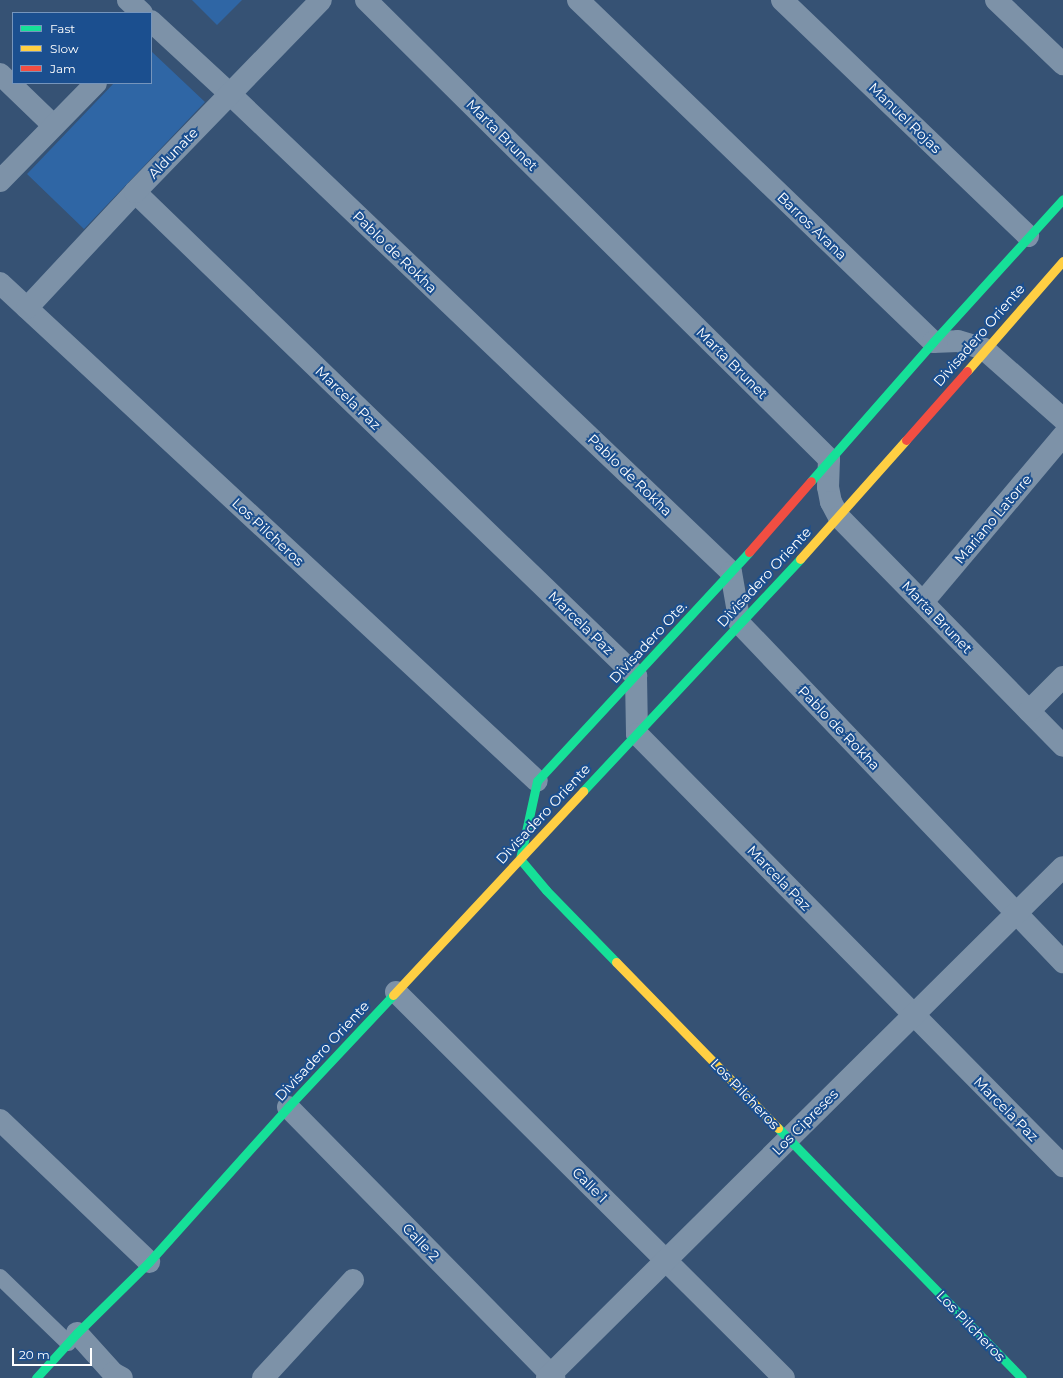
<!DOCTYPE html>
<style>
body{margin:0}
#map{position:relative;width:1063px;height:1378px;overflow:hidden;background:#365274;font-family:Montserrat,sans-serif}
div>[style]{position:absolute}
.green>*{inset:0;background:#2f66a5}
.lane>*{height:16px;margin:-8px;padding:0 8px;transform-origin:8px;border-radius:8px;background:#7d92a8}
.street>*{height:22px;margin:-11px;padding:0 11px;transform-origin:11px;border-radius:11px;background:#7d92a8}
.fast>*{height:9px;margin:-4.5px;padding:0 4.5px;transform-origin:4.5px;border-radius:4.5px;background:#16e098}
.slow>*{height:9px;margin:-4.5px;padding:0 4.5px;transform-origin:4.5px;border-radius:4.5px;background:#ffcf43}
.jam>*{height:9px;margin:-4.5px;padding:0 4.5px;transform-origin:4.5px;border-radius:4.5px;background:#f24e42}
span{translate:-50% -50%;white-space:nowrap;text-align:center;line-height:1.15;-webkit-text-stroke:4px #1b4f8f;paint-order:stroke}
.street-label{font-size:14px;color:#fff}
.legend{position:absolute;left:12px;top:12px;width:140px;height:72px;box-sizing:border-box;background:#1b4f8f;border:1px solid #7695bc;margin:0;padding:5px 7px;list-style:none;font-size:12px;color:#fff}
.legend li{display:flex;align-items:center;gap:8px;height:20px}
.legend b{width:20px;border:1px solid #7695bc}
.scale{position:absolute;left:12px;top:1348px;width:80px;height:18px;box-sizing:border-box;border:2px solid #fff;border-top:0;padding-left:5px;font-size:12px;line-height:14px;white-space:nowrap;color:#fff;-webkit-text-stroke:3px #1b4f8f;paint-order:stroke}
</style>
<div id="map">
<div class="green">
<div style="clip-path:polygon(192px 0,242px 0,217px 25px)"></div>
<div style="clip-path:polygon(151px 51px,205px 102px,84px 229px,27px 174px,114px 83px,151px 83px)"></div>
</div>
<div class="lane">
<div style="left:0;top:1277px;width:95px;rotate:44.1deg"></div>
</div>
<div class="street">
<div style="left:128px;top:0;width:19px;rotate:43deg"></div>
<div style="left:366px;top:0;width:652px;rotate:44.75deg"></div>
<div style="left:829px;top:459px;width:28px;rotate:92deg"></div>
<div style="left:828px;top:487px;width:15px;rotate:79deg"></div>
<div style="left:831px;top:502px;width:17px;rotate:62deg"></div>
<div style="left:839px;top:517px;width:320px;rotate:45.6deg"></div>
<div style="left:578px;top:0;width:493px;rotate:43.9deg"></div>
<div style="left:933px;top:342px;width:25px;rotate:-2deg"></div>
<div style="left:958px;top:341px;width:27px;rotate:17deg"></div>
<div style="left:984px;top:349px;width:106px;rotate:41.5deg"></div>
<div style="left:782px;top:0;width:341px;rotate:43.8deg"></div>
<div style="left:996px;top:0;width:93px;rotate:43.7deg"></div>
<div style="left:151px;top:21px;width:108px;rotate:42.7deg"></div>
<div style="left:230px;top:94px;width:692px;rotate:43.65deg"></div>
<div style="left:731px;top:572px;width:53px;rotate:80.2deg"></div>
<div style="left:740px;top:624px;width:468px;rotate:46.3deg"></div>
<div style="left:0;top:74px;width:74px;rotate:43.9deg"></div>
<div style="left:0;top:181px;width:137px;rotate:-45.6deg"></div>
<div style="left:135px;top:192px;width:697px;rotate:44.01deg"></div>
<div style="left:636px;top:676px;width:58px;rotate:89deg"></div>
<div style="left:637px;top:734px;width:607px;rotate:45.4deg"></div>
<div style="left:0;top:283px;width:732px;rotate:42.84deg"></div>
<div style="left:27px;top:308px;width:158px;rotate:-47deg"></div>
<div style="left:135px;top:192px;width:267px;rotate:-45.9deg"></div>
<div style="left:923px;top:602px;width:217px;rotate:-49.9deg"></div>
<div style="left:1029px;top:711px;width:48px;rotate:-45deg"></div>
<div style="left:396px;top:992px;width:547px;rotate:44.85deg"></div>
<div style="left:288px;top:1107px;width:380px;rotate:45.5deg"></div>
<div style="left:0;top:1120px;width:206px;rotate:43.6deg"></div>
<div style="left:77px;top:1333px;width:54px;rotate:48deg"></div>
<div style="left:113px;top:1373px;width:10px;rotate:29deg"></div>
<div style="left:263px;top:1378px;width:133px;rotate:-47.4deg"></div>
<div style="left:547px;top:1378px;width:726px;rotate:-44.72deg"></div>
</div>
<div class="fast">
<div style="left:811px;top:481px;width:185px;rotate:-48.7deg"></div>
<div style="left:933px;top:342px;width:193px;rotate:-47.7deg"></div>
<div style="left:583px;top:791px;width:318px;rotate:-46.9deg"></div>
<div style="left:616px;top:962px;width:100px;rotate:-134.2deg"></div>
<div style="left:546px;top:890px;width:40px;rotate:-130deg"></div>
<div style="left:520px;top:859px;width:80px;rotate:-77.7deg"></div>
<div style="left:537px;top:781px;width:312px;rotate:-47.2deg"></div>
<div style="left:778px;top:1128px;width:349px;rotate:45.7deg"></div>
<div style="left:36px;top:1378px;width:61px;rotate:-47.7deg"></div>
<div style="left:77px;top:1333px;width:101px;rotate:-44.6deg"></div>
<div style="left:149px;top:1262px;width:208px;rotate:-48.1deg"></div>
<div style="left:288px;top:1107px;width:154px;rotate:-46.8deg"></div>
</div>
<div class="slow">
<div style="left:967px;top:371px;width:146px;rotate:-48.9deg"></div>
<div style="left:800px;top:559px;width:159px;rotate:-48.3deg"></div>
<div style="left:616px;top:962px;width:232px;rotate:45.7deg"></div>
<div style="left:393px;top:995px;width:279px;rotate:-47deg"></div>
</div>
<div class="jam">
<div style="left:906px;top:440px;width:92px;rotate:-48.5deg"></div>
<div style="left:749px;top:552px;width:94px;rotate:-48.9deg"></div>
</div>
<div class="street-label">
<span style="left:905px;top:118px;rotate:44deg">Manuel Rojas</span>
<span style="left:502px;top:135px;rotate:45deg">Marta Brunet</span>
<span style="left:173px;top:153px;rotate:-46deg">Aldunate</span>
<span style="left:812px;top:226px;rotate:44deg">Barros Arana</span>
<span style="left:395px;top:252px;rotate:44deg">Pablo de Rokha</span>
<span style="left:979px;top:335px;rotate:-49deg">Divisadero Oriente</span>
<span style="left:732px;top:363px;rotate:45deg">Marta Brunet</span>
<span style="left:348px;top:398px;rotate:44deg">Marcela Paz</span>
<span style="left:630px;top:475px;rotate:44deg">Pablo de Rokha</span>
<span style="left:993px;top:519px;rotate:-50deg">Mariano Latorre</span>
<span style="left:268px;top:532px;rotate:43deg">Los Pilcheros</span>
<span style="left:764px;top:577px;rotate:-47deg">Divisadero Oriente</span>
<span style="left:937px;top:617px;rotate:46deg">Marta Brunet</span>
<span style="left:581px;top:623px;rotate:44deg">Marcela Paz</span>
<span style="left:648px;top:642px;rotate:-47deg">Divisadero Ote.</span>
<span style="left:839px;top:728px;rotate:46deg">Pablo de Rokha</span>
<span style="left:543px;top:814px;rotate:-47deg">Divisadero Oriente</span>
<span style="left:779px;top:878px;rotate:46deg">Marcela Paz</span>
<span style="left:322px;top:1051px;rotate:-47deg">Divisadero Oriente</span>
<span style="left:745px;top:1094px;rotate:46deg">Los Pilcheros</span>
<span style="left:1006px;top:1109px;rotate:45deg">Marcela Paz</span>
<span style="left:805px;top:1122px;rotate:-45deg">Los Cipreses</span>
<span style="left:590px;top:1185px;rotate:45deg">Calle 1</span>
<span style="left:421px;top:1242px;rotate:46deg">Calle 2</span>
<span style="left:971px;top:1326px;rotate:46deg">Los Pilcheros</span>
</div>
<ul class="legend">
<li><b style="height:5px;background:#16e098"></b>Fast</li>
<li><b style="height:5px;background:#ffcf43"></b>Slow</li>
<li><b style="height:5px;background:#f24e42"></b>Jam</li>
</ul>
<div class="scale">20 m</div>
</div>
